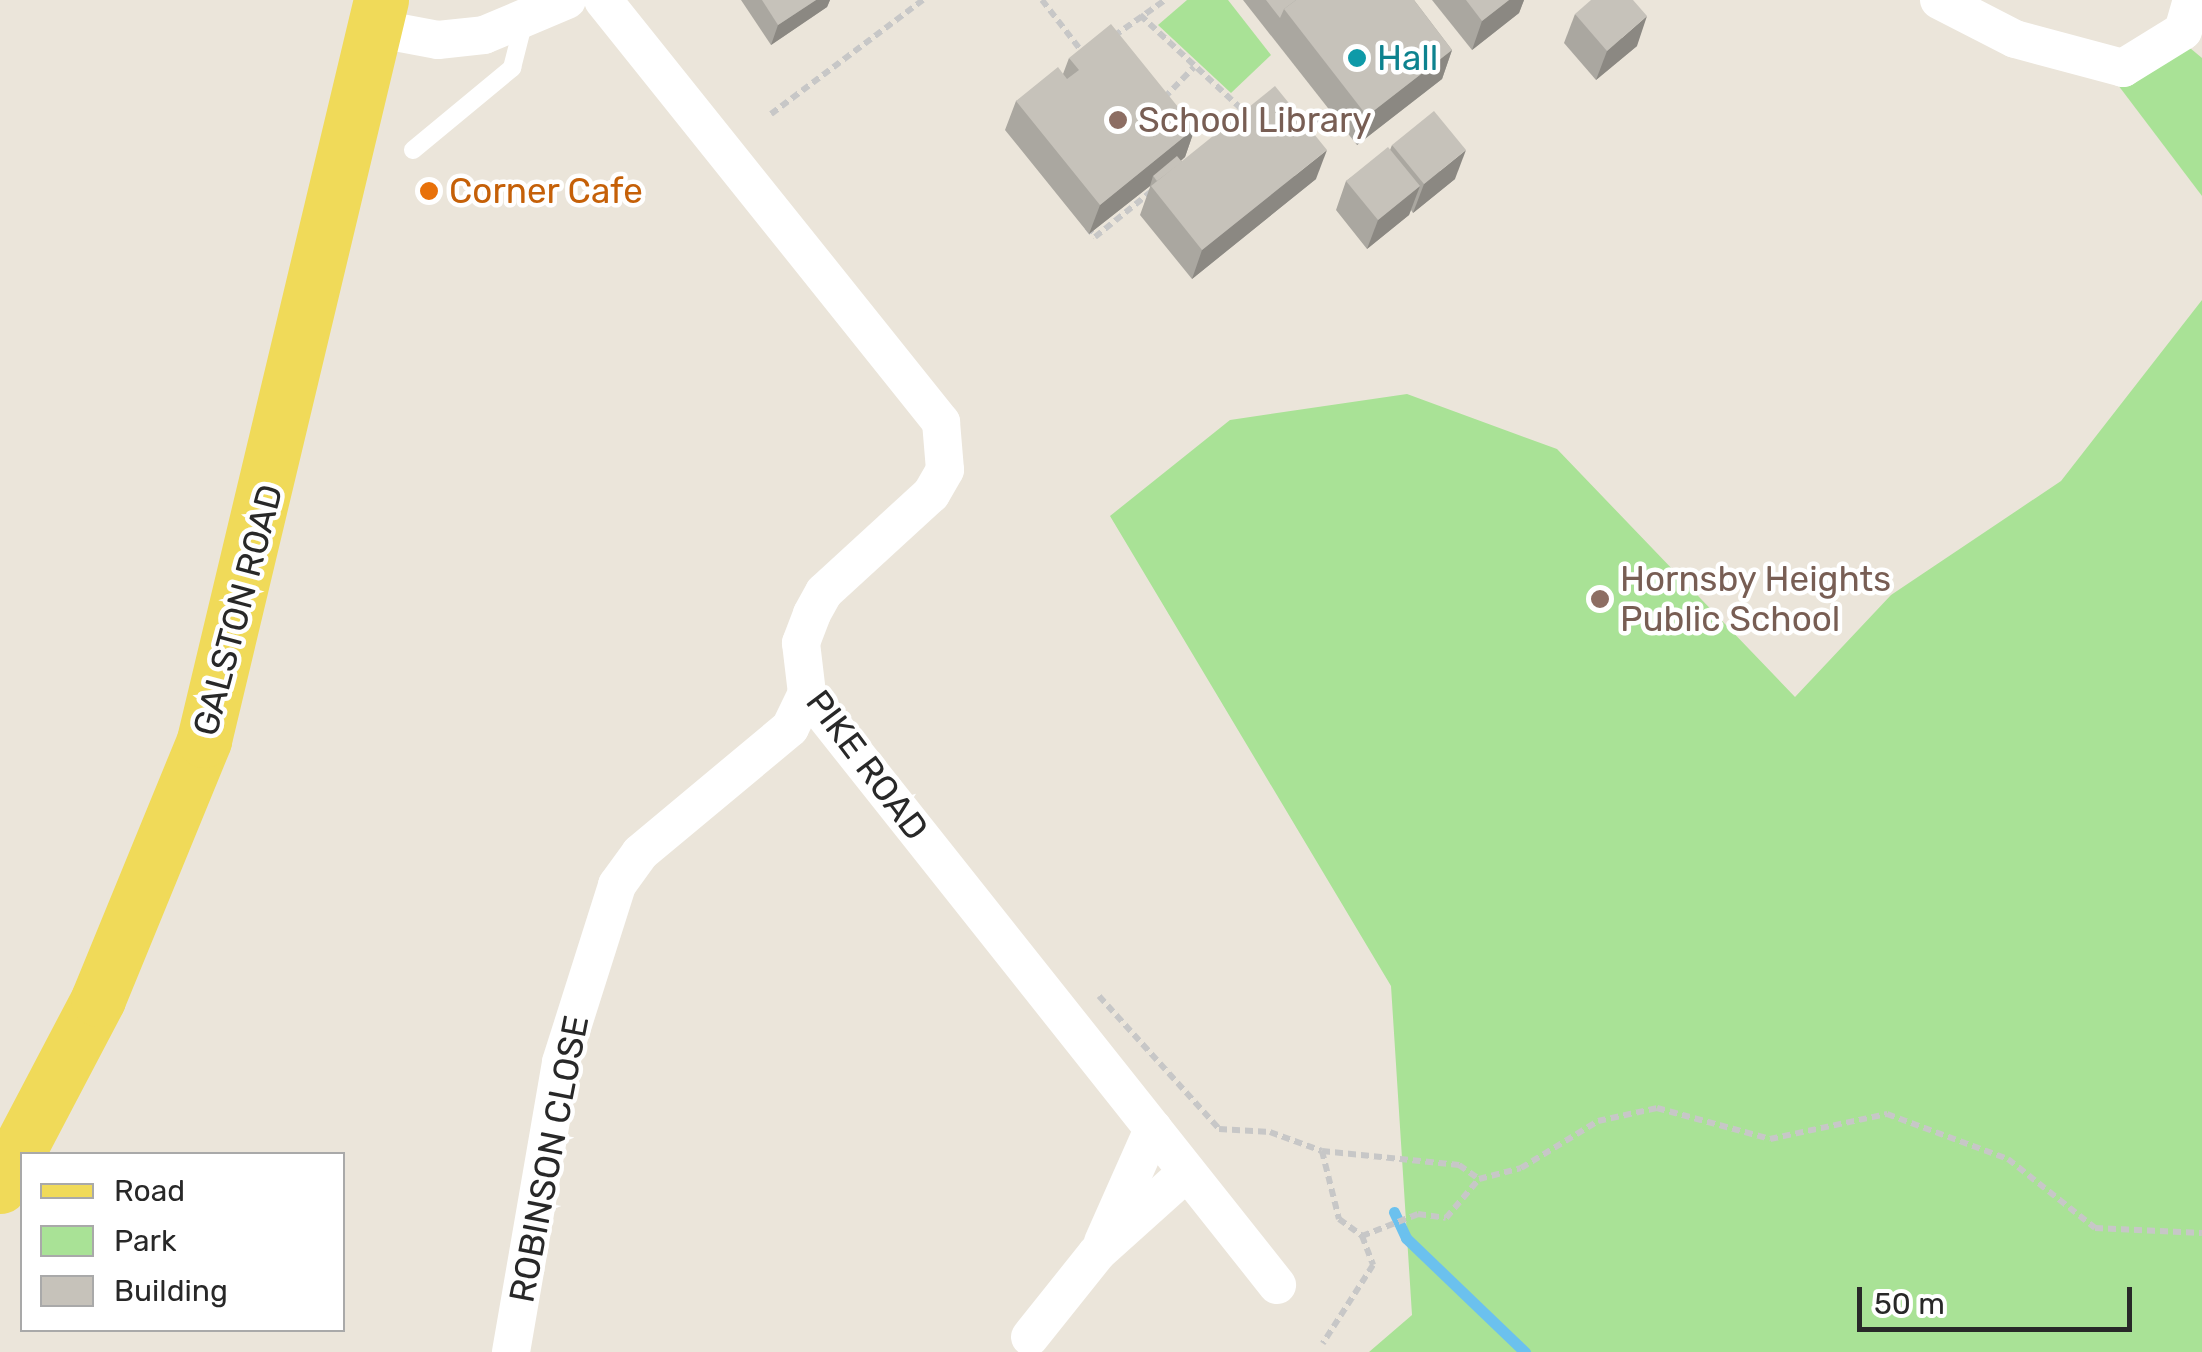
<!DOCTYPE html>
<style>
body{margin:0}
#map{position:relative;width:2202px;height:1352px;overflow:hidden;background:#ebe5da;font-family:Rubik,sans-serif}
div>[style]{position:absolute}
.green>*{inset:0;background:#a9e296}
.stream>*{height:11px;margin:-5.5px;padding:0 5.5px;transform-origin:5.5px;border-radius:5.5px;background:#6bc1ee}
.path>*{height:6px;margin-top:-3px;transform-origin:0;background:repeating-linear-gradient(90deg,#c7c7c7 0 8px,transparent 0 13px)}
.lane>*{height:18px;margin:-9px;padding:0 9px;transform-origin:9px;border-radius:9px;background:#fff}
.street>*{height:38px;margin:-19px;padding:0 19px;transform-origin:19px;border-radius:19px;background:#fff}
.primary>*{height:55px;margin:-27.5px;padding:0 27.5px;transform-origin:27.5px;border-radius:27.5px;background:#f0da59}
.wall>*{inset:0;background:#aaa7a0}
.shaded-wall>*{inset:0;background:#8b8882}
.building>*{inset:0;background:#c6c2ba}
.dots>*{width:28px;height:28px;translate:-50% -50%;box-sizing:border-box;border:5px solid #fff;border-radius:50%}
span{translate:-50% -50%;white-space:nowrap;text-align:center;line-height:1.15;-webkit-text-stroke:9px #fff;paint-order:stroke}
.culture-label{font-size:35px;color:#0d838f}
.left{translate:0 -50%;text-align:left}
.education-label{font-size:35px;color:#785e54}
.food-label{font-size:35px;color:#c56008}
.street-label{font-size:35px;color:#282828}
.legend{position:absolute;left:20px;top:1152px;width:325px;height:180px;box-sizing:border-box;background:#fff;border:2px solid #a9a9a9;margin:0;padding:12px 18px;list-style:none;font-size:30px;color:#282828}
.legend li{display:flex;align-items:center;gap:20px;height:50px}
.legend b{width:50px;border:2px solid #a9a9a9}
.scale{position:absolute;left:1857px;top:1287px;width:275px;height:45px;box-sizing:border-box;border:5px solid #282828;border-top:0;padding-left:12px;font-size:30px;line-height:35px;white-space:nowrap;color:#282828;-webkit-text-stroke:8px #fff;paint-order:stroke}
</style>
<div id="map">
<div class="green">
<div style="clip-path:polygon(1187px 0,1228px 0,1271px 55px,1231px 93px,1158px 25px)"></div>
<div style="clip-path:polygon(2190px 48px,2202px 58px,2202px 196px,2118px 85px)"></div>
<div style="clip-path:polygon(2202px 300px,2202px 1352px,1369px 1352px,1412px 1315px,1391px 986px,1110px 516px,1230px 420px,1407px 394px,1557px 449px,1795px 697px,1891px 595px,2061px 481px)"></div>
</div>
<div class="stream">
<div style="left:1394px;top:1212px;width:29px;rotate:65deg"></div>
<div style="left:1406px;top:1238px;width:165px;rotate:43.8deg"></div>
</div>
<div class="path">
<div style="left:1042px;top:0;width:67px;rotate:52.3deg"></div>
<div style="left:1140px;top:15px;width:147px;rotate:42.8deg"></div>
<div style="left:1114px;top:36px;width:62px;rotate:-35.2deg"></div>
<div style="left:1164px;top:98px;width:43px;rotate:-45.9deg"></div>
<div style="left:771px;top:114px;width:190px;rotate:-36.9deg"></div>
<div style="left:1305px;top:133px;width:29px;rotate:-38deg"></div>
<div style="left:1087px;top:227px;width:13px;rotate:51deg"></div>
<div style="left:1095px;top:237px;width:75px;rotate:-39deg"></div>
<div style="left:1099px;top:996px;width:179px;rotate:47.9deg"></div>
<div style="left:1219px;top:1129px;width:51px;rotate:3.4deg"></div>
<div style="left:1270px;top:1132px;width:55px;rotate:20.1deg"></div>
<div style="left:1322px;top:1151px;width:70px;rotate:76deg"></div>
<div style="left:1339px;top:1219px;width:29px;rotate:36deg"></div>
<div style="left:1362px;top:1236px;width:31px;rotate:69deg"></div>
<div style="left:1373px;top:1265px;width:93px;rotate:122.7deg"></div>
<div style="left:1322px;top:1151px;width:138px;rotate:5.8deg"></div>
<div style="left:1459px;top:1165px;width:24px;rotate:35deg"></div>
<div style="left:1362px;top:1236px;width:60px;rotate:-21.4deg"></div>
<div style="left:1418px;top:1214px;width:28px;rotate:8deg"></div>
<div style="left:1446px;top:1218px;width:51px;rotate:-49.8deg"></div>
<div style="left:1479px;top:1179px;width:43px;rotate:-14.7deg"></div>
<div style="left:1521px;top:1168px;width:90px;rotate:-31.4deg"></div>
<div style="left:1598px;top:1121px;width:60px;rotate:-12.4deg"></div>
<div style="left:1657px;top:1108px;width:117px;rotate:15.3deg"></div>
<div style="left:1770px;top:1139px;width:120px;rotate:-12.1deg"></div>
<div style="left:1887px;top:1114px;width:129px;rotate:20.4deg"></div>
<div style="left:2008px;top:1159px;width:111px;rotate:38.4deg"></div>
<div style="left:2095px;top:1228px;width:107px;rotate:2.7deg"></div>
</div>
<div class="lane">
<div style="left:413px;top:150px;width:129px;rotate:-39.6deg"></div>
<div style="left:512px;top:68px;width:44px;rotate:-75.7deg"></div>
</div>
<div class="street">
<div style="left:603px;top:0;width:541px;rotate:51.31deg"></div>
<div style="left:941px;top:422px;width:48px;rotate:85.2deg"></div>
<div style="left:945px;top:470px;width:28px;rotate:120deg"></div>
<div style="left:931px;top:494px;width:145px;rotate:137.5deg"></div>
<div style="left:824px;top:592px;width:25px;rotate:119deg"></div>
<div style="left:812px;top:614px;width:31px;rotate:111deg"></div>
<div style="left:801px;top:643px;width:50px;rotate:83.2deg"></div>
<div style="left:807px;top:693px;width:756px;rotate:51.55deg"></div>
<div style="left:1939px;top:0;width:85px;rotate:27.2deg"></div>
<div style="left:2015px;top:39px;width:112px;rotate:15deg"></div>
<div style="left:2123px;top:68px;width:70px;rotate:-31.7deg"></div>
<div style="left:2183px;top:31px;width:32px;rotate:-74deg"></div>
<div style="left:374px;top:28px;width:65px;rotate:10.6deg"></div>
<div style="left:438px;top:40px;width:46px;rotate:-6.2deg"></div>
<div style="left:484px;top:35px;width:90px;rotate:-22.9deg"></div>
<div style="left:1103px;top:1242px;width:124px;rotate:-66.1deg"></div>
<div style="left:1030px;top:1337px;width:107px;rotate:-51.4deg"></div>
<div style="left:1097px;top:1253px;width:121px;rotate:-42deg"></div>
<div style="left:511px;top:1352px;width:294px;rotate:-80.2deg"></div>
<div style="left:561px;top:1062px;width:186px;rotate:-72.4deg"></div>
<div style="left:617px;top:885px;width:39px;rotate:-54deg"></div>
<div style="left:640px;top:853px;width:195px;rotate:-39.8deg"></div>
<div style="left:790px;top:728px;width:39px;rotate:-64deg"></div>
</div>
<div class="primary">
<div style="left:0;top:1186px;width:211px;rotate:-62.3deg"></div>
<div style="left:98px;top:999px;width:280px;rotate:-67.7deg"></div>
<div style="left:204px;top:740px;width:761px;rotate:-76.55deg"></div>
</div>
<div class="wall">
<div style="clip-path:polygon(741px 0,830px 0,827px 7px,771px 45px)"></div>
<div style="clip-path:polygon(1243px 0,1414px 0,1452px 50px,1442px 79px,1357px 145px)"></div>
<div style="clip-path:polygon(1432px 0,1524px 0,1519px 13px,1472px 50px)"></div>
<div style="clip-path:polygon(1575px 14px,1637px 46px,1596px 80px,1564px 43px)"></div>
<div style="clip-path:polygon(1069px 58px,1195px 128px,1185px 157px,1181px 161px,1316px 179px,1192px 279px,1140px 215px,1150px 187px,1150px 186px,1089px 234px,1005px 130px,1016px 101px,1063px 74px)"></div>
<div style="clip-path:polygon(1392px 145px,1455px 179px,1413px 213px,1411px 210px,1409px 215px,1367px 249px,1336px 210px,1346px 181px,1390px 150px)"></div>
</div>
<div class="shaded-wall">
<div style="clip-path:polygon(816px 0,830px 0,827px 7px,771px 45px,778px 25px)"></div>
<div style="clip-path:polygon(1509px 0,1524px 0,1519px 13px,1472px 50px,1482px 21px)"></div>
<div style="clip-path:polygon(1647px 16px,1637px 46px,1596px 80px,1607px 51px)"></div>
<div style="clip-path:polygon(1452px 50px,1442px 79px,1357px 145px,1367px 116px)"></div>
<div style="clip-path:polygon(1195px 128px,1185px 157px,1157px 180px,1153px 176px,1150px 186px,1089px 234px,1100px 205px)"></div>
<div style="clip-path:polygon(1327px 150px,1316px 179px,1192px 279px,1202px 250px)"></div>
<div style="clip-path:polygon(1466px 150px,1455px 179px,1413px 213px,1424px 184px)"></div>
<div style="clip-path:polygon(1420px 186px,1409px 215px,1367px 249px,1378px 220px)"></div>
</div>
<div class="building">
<div style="clip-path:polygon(762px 0,816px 0,778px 25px)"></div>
<div style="clip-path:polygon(1266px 0,1296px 0,1284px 9px,1280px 18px)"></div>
<div style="clip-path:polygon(1296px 0,1414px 0,1452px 50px,1367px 116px,1284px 9px)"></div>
<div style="clip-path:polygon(1466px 0,1509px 0,1482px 21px)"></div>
<div style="clip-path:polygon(1591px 0,1633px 0,1647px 16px,1607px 51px,1575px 14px)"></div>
<div style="clip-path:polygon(1111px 24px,1195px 128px,1100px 205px,1016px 101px,1058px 67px,1067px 79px,1079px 70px,1069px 58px)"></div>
<div style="clip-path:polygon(1275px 86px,1327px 150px,1202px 250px,1151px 186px)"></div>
<div style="clip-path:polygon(1434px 111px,1466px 150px,1424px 184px,1392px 145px)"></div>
<div style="clip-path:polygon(1388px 147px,1420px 186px,1378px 220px,1346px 181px)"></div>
<div style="clip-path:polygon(1177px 156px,1182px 162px,1157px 181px,1153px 176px)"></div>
</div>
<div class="dots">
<div style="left:1357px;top:58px;background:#0f9aa8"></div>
<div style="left:1118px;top:120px;background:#8d6e63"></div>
<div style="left:429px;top:191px;background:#e8710a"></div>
<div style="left:1600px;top:599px;background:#8d6e63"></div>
</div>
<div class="culture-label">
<span class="left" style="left:1377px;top:58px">Hall</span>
</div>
<div class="education-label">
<span class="left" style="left:1138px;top:120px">School Library</span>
<span class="left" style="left:1620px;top:599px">Hornsby Heights<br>Public School</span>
</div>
<div class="food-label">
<span class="left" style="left:449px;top:191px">Corner Cafe</span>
</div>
<div class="street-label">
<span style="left:238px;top:610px;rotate:-75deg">GALSTON ROAD</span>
<span style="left:867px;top:765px;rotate:53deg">PIKE ROAD</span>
<span style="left:549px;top:1159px;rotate:-79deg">ROBINSON CLOSE</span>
</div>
<ul class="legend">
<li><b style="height:12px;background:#f0da59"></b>Road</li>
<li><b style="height:28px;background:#a9e296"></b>Park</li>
<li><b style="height:28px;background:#c6c2ba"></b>Building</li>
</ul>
<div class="scale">50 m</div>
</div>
